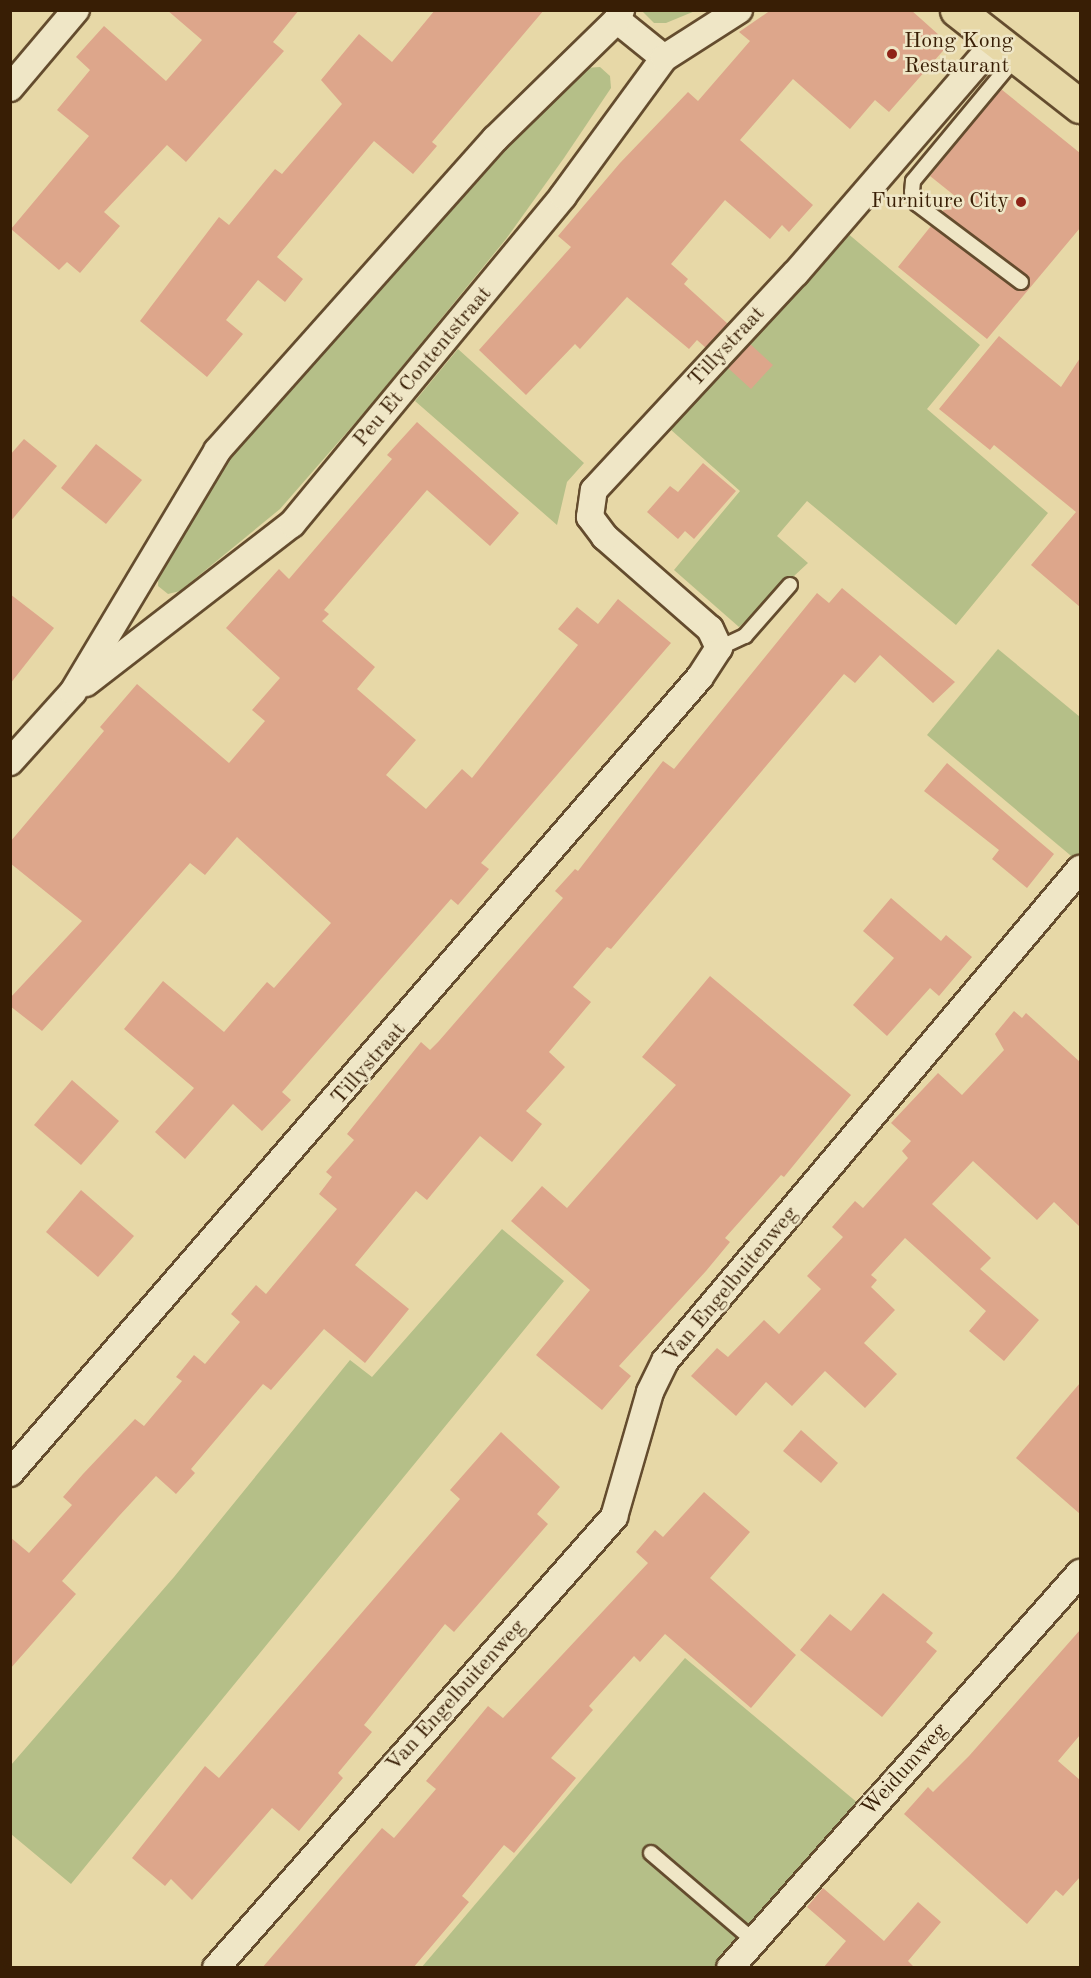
<!DOCTYPE html>
<style>
body{margin:0}
#map{position:relative;width:1091px;height:1978px;overflow:hidden;background:#e7d8a7;font-family:"Old Standard TT",serif}
div>[style]{position:absolute}
.green>*{inset:0;background:#b5bf88}
.building>*{inset:0;background:#dda68b}
.roads{filter:drop-shadow(2px 0 #644c2e) drop-shadow(-2px 0 #644c2e) drop-shadow(0 2px #644c2e) drop-shadow(0 -2px #644c2e)}
.lane>*{height:14px;margin:-7px;padding:0 7px;transform-origin:7px;border-radius:7px;background:#efe6c6}
.street>*{height:26px;margin:-13px;padding:0 13px;transform-origin:13px;border-radius:13px;background:#efe6c6}
.primary>*{height:33px;margin:-16.5px;padding:0 16.5px;transform-origin:16.5px;border-radius:16.5px;background:#e7d8a7}
.dots>*{width:16px;height:16px;translate:-50% -50%;box-sizing:border-box;border:3px solid #efe6c6;border-radius:50%}
span{translate:-50% -50%;white-space:nowrap;text-align:center;line-height:1.15;-webkit-text-stroke:5px #efe6c6;paint-order:stroke}
.poi-label{font-size:22px;color:#381e05}
.left{translate:0 -50%;text-align:left}
.right{translate:-100% -50%;text-align:right}
.street-label{font-size:22px;color:#381e05}
.frame{position:absolute;inset:0;border:12px solid #381e05;pointer-events:none}
</style>
<div id="map">
<div class="green">
<div style="clip-path:polygon(642px 11px,642px 10px,695px 11px,666px 23px,654px 23px)"></div>
<div style="clip-path:polygon(600px 67px,610px 76px,611px 88px,564px 158px,506px 239px,369px 407px,280px 509px,180px 591px,168px 594px,158px 586px,159px 567px,237px 445px,424px 235px,585px 68px)"></div>
<div style="clip-path:polygon(846px 232px,980px 345px,927px 409px,1048px 513px,956px 625px,807px 501px,777px 536px,808px 563px,739px 627px,674px 570px,740px 491px,670px 429px)"></div>
<div style="clip-path:polygon(458px 349px,584px 463px,567px 482px,557px 525px,415px 401px)"></div>
<div style="clip-path:polygon(998px 649px,1080px 717px,1080px 855px,1076px 860px,927px 735px)"></div>
<div style="clip-path:polygon(502px 1229px,564px 1281px,71px 1884px,11px 1834px,11px 1765px,174px 1577px,350px 1360px,372px 1377px)"></div>
<div style="clip-path:polygon(685px 1658px,859px 1804px,719px 1967px,421px 1968px)"></div>
</div>
<div class="building">
<div style="clip-path:polygon(167px 10px,299px 10px,273px 42px,284px 51px,186px 162px,167px 145px,104px 212px,120px 226px,80px 273px,67px 262px,59px 270px,11px 229px,89px 136px,57px 110px,90px 70px,76px 57px,104px 26px,166px 81px,202px 40px)"></div>
<div style="clip-path:polygon(435px 10px,544px 10px,432px 142px,437px 146px,413px 174px,374px 141px,277px 257px,303px 279px,285px 302px,258px 280px,226px 320px,243px 334px,207px 377px,140px 321px,219px 217px,229px 225px,275px 169px,282px 174px,342px 104px,321px 80px,359px 34px,392px 62px)"></div>
<div style="clip-path:polygon(771px 10px,911px 10px,949px 44px,889px 112px,875px 100px,850px 129px,793px 79px,740px 140px,813px 205px,789px 232px,782px 225px,770px 239px,725px 200px,671px 264px,688px 279px,684px 284px,728px 324px,706px 348px,697px 340px,689px 349px,627px 297px,580px 349px,575px 344px,526px 395px,479px 350px,571px 247px,558px 236px,620px 163px,688px 92px,698px 101px,750px 41px,739px 32px)"></div>
<div style="clip-path:polygon(1001px 89px,1080px 153px,1080px 228px,987px 339px,898px 267px,931px 226px,1016px 289px,1028px 287px,1026px 275px,942px 212px,955px 196px,930px 176px)"></div>
<div style="clip-path:polygon(999px 336px,1061px 387px,1080px 358px,1080px 607px,1031px 565px,1076px 512px,994px 445px,990px 450px,939px 409px)"></div>
<div style="clip-path:polygon(750px 344px,773px 365px,751px 389px,728px 368px)"></div>
<div style="clip-path:polygon(417px 422px,519px 513px,490px 546px,427px 490px,324px 610px,329px 614px,322px 621px,375px 667px,357px 689px,416px 740px,386px 775px,426px 809px,462px 769px,472px 778px,578px 645px,558px 629px,577px 607px,598px 624px,618px 599px,671px 643px,481px 863px,489px 869px,458px 905px,451px 899px,282px 1092px,291px 1100px,262px 1131px,233px 1104px,185px 1159px,155px 1132px,194px 1088px,124px 1029px,163px 981px,224px 1032px,267px 982px,274px 988px,331px 923px,237px 837px,205px 875px,190px 863px,42px 1031px,10px 1006px,10px 998px,82px 921px,10px 863px,10px 842px,104px 731px,100px 727px,137px 684px,229px 763px,265px 721px,252px 710px,280px 678px,226px 628px,279px 569px,289px 579px,392px 459px,387px 455px)"></div>
<div style="clip-path:polygon(24px 439px,57px 466px,10px 522px,10px 455px)"></div>
<div style="clip-path:polygon(96px 444px,142px 480px,106px 524px,61px 488px)"></div>
<div style="clip-path:polygon(703px 463px,736px 491px,694px 539px,685px 531px,678px 539px,647px 512px,670px 486px,678px 492px)"></div>
<div style="clip-path:polygon(842px 588px,955px 682px,933px 703px,880px 655px,855px 683px,844px 674px,611px 949px,607px 947px,573px 987px,591px 1002px,549px 1052px,565px 1067px,526px 1111px,542px 1124px,512px 1162px,480px 1136px,427px 1200px,416px 1191px,355px 1265px,409px 1309px,365px 1363px,324px 1329px,271px 1390px,263px 1384px,191px 1469px,195px 1473px,176px 1494px,156px 1476px,119px 1516px,62px 1581px,76px 1594px,10px 1669px,10px 1537px,29px 1553px,72px 1505px,63px 1497px,83px 1474px,135px 1419px,144px 1426px,182px 1381px,176px 1377px,194px 1355px,205px 1364px,240px 1322px,231px 1314px,256px 1285px,266px 1294px,337px 1209px,319px 1194px,332px 1177px,326px 1172px,354px 1140px,347px 1134px,421px 1042px,430px 1050px,439px 1041px,563px 898px,555px 891px,575px 869px,578px 871px,663px 761px,674px 769px,817px 593px,829px 603px)"></div>
<div style="clip-path:polygon(10px 594px,54px 628px,10px 684px)"></div>
<div style="clip-path:polygon(947px 763px,1054px 854px,1027px 888px,992px 859px,999px 850px,924px 791px)"></div>
<div style="clip-path:polygon(891px 898px,941px 941px,946px 935px,972px 957px,939px 996px,930px 988px,887px 1036px,853px 1005px,894px 958px,863px 931px)"></div>
<div style="clip-path:polygon(710px 976px,851px 1095px,784px 1177px,781px 1175px,725px 1238px,730px 1242px,706px 1271px,619px 1366px,631px 1376px,602px 1410px,536px 1355px,590px 1290px,511px 1221px,542px 1186px,567px 1208px,676px 1085px,642px 1057px)"></div>
<div style="clip-path:polygon(1014px 1011px,1022px 1018px,1026px 1013px,1080px 1062px,1080px 1227px,1054px 1202px,1037px 1220px,973px 1161px,932px 1204px,991px 1258px,980px 1269px,1039px 1320px,1004px 1361px,969px 1331px,986px 1311px,905px 1238px,871px 1275px,877px 1280px,871px 1287px,895px 1310px,864px 1343px,897px 1374px,865px 1408px,825px 1371px,792px 1406px,766px 1382px,736px 1416px,691px 1376px,717px 1348px,728px 1357px,764px 1320px,779px 1334px,821px 1289px,807px 1276px,843px 1237px,832px 1227px,855px 1201px,863px 1208px,908px 1158px,902px 1151px,911px 1141px,891px 1123px,938px 1073px,962px 1095px,1004px 1050px,995px 1034px)"></div>
<div style="clip-path:polygon(72px 1080px,119px 1121px,81px 1165px,34px 1125px)"></div>
<div style="clip-path:polygon(81px 1190px,134px 1236px,98px 1277px,46px 1232px)"></div>
<div style="clip-path:polygon(1080px 1383px,1080px 1514px,1016px 1458px)"></div>
<div style="clip-path:polygon(801px 1430px,838px 1463px,821px 1483px,783px 1451px)"></div>
<div style="clip-path:polygon(501px 1432px,560px 1487px,537px 1514px,548px 1524px,454px 1632px,445px 1624px,364px 1725px,372px 1732px,338px 1773px,343px 1778px,299px 1831px,272px 1808px,192px 1900px,171px 1879px,165px 1886px,132px 1858px,205px 1766px,219px 1778px,460px 1499px,450px 1490px)"></div>
<div style="clip-path:polygon(704px 1492px,750px 1532px,710px 1578px,796px 1655px,751px 1708px,665px 1634px,640px 1662px,634px 1656px,589px 1706px,593px 1710px,551px 1758px,576px 1778px,514px 1853px,504px 1845px,462px 1896px,469px 1902px,413px 1968px,262px 1968px,382px 1828px,394px 1838px,436px 1789px,426px 1781px,488px 1706px,503px 1718px,648px 1563px,636px 1552px,655px 1530px,663px 1537px)"></div>
<div style="clip-path:polygon(883px 1593px,933px 1633px,926px 1642px,937px 1651px,882px 1717px,800px 1650px,830px 1614px,851px 1631px)"></div>
<div style="clip-path:polygon(1080px 1630px,1080px 1735px,1058px 1761px,1080px 1780px,1080px 1877px,1063px 1896px,1056px 1890px,1027px 1924px,904px 1814px,928px 1787px,933px 1792px,969px 1756px)"></div>
<div style="clip-path:polygon(823px 1888px,884px 1941px,918px 1902px,941px 1922px,908px 1961px,915px 1968px,823px 1968px,846px 1941px,807px 1907px)"></div>
</div>
<div class="roads">
<div class="lane">
<div style="left:1016px;top:57px;width:161px;rotate:129.7deg"></div>
<div style="left:913px;top:181px;width:11px;rotate:95deg"></div>
<div style="left:912px;top:192px;width:13px;rotate:67deg"></div>
<div style="left:917px;top:204px;width:130px;rotate:36.9deg"></div>
<div style="left:719px;top:648px;width:29px;rotate:-25deg"></div>
<div style="left:745px;top:636px;width:68px;rotate:-48.6deg"></div>
<div style="left:651px;top:1853px;width:135px;rotate:40.5deg"></div>
</div>
<div class="street">
<div style="left:617px;top:20px;width:60px;rotate:39deg"></div>
<div style="left:10px;top:88px;width:102px;rotate:-49.8deg"></div>
<div style="left:86px;top:683px;width:260px;rotate:-37.7deg"></div>
<div style="left:292px;top:524px;width:425px;rotate:-50.4deg"></div>
<div style="left:563px;top:196px;width:171px;rotate:-53.8deg"></div>
<div style="left:664px;top:58px;width:89px;rotate:-32.6deg"></div>
<div style="left:10px;top:762px;width:94px;rotate:-48deg"></div>
<div style="left:73px;top:692px;width:281px;rotate:-59.1deg"></div>
<div style="left:217px;top:451px;width:418px;rotate:-48.3deg"></div>
<div style="left:495px;top:139px;width:170px;rotate:-44.3deg"></div>
<div style="left:617px;top:20px;width:11px;rotate:-68deg"></div>
<div style="left:10px;top:1473px;width:1053px;rotate:-49.08deg"></div>
<div style="left:700px;top:677px;width:35px;rotate:-57deg"></div>
<div style="left:719px;top:648px;width:21px;rotate:-115deg"></div>
<div style="left:710px;top:629px;width:140px;rotate:-138.8deg"></div>
<div style="left:605px;top:537px;width:25px;rotate:-127deg"></div>
<div style="left:590px;top:517px;width:27px;rotate:-82deg"></div>
<div style="left:594px;top:490px;width:296px;rotate:-47.1deg"></div>
<div style="left:796px;top:273px;width:306px;rotate:-49.2deg"></div>
<div style="left:216px;top:1968px;width:602px;rotate:-48.57deg"></div>
<div style="left:614px;top:1517px;width:130px;rotate:-73.9deg"></div>
<div style="left:650px;top:1392px;width:34px;rotate:-64deg"></div>
<div style="left:665px;top:1361px;width:644px;rotate:-49.85deg"></div>
<div style="left:730px;top:1968px;width:528px;rotate:-48.46deg"></div>
</div>
<div class="primary">
<div style="left:957px;top:10px;width:156px;rotate:38deg"></div>
</div>
</div>
<div class="dots">
<div style="left:892px;top:54px;background:#8f2418"></div>
<div style="left:1021px;top:202px;background:#8f2418"></div>
</div>
<div class="poi-label">
<span class="left" style="left:904px;top:54px">Hong Kong<br>Restaurant</span>
<span class="right" style="left:1009px;top:202px">Furniture City</span>
</div>
<div class="street-label">
<span style="left:727px;top:347px;rotate:-47deg">Tillystraat</span>
<span style="left:423px;top:367px;rotate:-50deg">Peu Et Contentstraat</span>
<span style="left:369px;top:1064px;rotate:-49deg">Tillystraat</span>
<span style="left:731px;top:1285px;rotate:-50deg">Van Engelbuitenweg</span>
<span style="left:456px;top:1696px;rotate:-48deg">Van Engelbuitenweg</span>
<span style="left:905px;top:1770px;rotate:-48deg">Weidumweg</span>
</div>
<div class="frame"></div>
</div>
